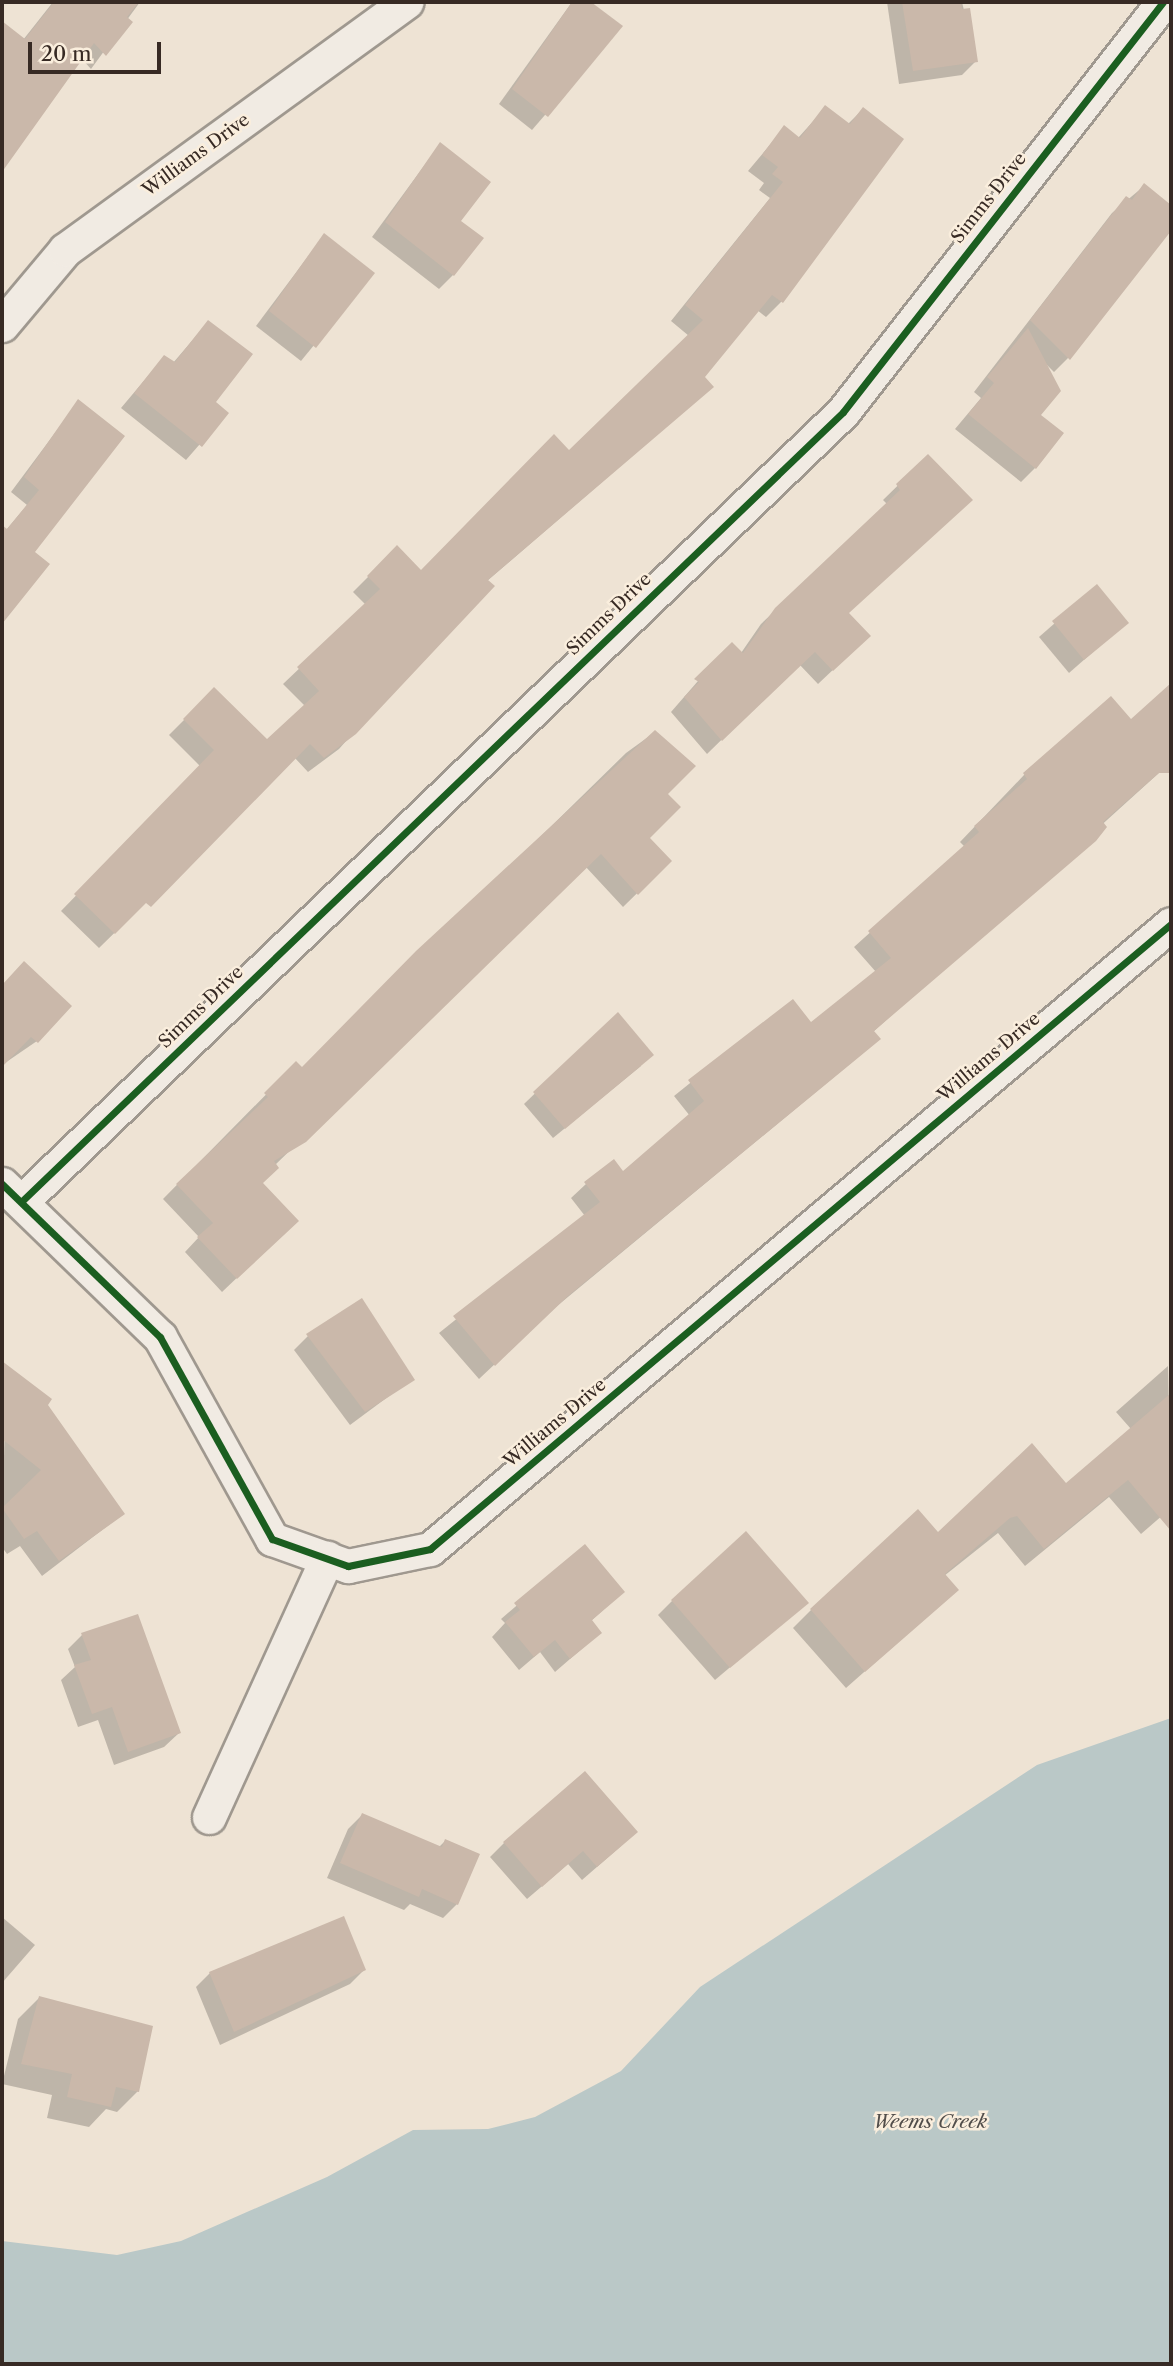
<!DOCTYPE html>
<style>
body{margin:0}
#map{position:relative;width:1173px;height:2366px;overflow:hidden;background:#eee3d4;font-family:"Libre Caslon Text",serif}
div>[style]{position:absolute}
.water>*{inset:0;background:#bac8c7}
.shadow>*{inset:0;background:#0003}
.building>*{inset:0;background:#cab8aa}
.roads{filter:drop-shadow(2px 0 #9f988f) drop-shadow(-2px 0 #9f988f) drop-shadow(0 2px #9f988f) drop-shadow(0 -2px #9f988f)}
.minor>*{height:33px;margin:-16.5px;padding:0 16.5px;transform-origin:16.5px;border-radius:16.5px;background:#f1ebe3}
.cycleway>*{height:7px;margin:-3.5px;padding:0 3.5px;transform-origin:3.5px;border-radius:3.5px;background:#1b5e20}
span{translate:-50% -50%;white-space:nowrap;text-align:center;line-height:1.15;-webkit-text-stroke:5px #faeedd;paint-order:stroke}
.street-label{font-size:18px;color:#372a24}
.water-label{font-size:19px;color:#524e4b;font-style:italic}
.frame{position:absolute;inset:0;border:4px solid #372a24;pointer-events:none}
.scale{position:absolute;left:28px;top:42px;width:133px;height:32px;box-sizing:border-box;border:4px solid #372a24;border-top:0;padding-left:9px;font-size:21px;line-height:24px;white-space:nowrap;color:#372a24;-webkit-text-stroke:5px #faeedd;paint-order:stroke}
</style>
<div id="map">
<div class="water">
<div style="clip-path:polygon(1171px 1718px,1171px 2364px,2px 2364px,2px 2241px,117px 2255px,181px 2241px,327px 2177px,413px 2130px,488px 2129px,535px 2117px,621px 2071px,700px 1987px,1037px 1765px)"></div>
</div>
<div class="shadow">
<div style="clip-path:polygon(53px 2px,140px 2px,91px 69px,81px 58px,3px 164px,2px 48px,15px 34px,23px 40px)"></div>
<div style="clip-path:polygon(572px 2px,588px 2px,621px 27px,532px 130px,499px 104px)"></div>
<div style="clip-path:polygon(887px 2px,962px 2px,976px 61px,962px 75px,899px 84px)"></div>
<div style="clip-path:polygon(825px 108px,847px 125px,863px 109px,901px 139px,781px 302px,766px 317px,757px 310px,702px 377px,696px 401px,487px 581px,339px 749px,308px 772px,294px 757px,99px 948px,61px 911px,201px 767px,169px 735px,199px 705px,267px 742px,305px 706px,283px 684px,366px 605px,353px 592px,397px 548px,421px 572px,568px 452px,689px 336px,671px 321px,770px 198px,759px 190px,764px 183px,748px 171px,784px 128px,798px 138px)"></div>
<div style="clip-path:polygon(440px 144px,459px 221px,453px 275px,439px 289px,372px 237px)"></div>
<div style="clip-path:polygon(1144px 186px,1171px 207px,1171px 228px,1068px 358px,1054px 372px,1045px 363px,1035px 468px,1021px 482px,955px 429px,981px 398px,974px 392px,1112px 213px)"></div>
<div style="clip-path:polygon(324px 235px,372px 274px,301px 361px,256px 326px)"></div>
<div style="clip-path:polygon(208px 322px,213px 403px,227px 413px,186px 460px,121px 408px,164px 357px,173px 363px)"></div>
<div style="clip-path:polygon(78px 402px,33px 553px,48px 565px,2px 621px,2px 535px,27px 505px,11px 492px)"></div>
<div style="clip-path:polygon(928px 456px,847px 613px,854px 650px,818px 684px,799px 664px,707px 754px,671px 712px,718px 658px,741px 653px,761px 624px,887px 504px,883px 500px)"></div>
<div style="clip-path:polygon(1096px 587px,1126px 623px,1069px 673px,1039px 637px)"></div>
<div style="clip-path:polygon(1171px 687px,1171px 762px,873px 1032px,878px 1039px,863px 1053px,551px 1311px,479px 1379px,439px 1333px,585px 1216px,571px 1198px,586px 1184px,623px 1174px,690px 1116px,674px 1096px,792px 1001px,811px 1025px,876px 972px,854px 947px,965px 847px,960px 842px,1024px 775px,1131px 722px)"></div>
<div style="clip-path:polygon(655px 732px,666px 794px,648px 838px,670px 861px,623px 907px,585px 866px,275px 1165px,261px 1184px,282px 1235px,222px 1292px,185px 1252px,199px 1237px,163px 1199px,296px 1064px,302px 1070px,626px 753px)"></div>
<div style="clip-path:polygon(24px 964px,37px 1041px,2px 1065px,2px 987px)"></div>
<div style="clip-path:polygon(617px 1014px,641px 1066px,553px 1138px,524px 1104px)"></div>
<div style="clip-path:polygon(308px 1336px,412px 1379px,350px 1425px,294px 1350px)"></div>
<div style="clip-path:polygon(6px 1366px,45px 1405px,123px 1514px,42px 1576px,20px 1546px,7px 1554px,2px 1547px)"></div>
<div style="clip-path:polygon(1168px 1366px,1171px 1508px,1141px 1534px,1109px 1497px,1025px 1566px,998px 1533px,944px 1576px,957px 1590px,846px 1688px,793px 1628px,811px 1610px,938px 1535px,1066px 1485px,1131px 1429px,1116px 1412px)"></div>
<div style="clip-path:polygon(585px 1547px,623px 1592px,591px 1621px,600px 1633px,555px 1672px,540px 1652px,519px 1670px,492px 1637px,505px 1623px,501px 1619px)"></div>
<div style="clip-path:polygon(672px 1601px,806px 1603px,715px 1680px,658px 1615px)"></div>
<div style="clip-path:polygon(82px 1635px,179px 1733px,164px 1747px,114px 1765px,98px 1720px,78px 1727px,61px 1680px,75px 1667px,68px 1649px)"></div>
<div style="clip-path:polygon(362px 1815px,439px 1847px,445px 1841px,457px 1904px,443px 1918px,410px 1904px,404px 1910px,327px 1878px,348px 1829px)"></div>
<div style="clip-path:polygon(504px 1843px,621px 1846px,582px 1880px,568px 1864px,527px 1899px,490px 1857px)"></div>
<div style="clip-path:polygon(2px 1917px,35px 1945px,2px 1983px)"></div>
<div style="clip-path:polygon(364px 1970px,350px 1984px,220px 2045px,196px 1987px,210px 1973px)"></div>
<div style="clip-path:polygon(39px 1998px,138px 2091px,117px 2112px,106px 2109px,89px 2127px,47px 2118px,52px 2095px,2px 2084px,18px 2019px)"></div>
</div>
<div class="building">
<div style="clip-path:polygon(54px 2px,139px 2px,127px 17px,133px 22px,106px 56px,94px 43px,2px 172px,2px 21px,25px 39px)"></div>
<div style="clip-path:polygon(572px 2px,591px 2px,623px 26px,548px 117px,512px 89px)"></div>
<div style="clip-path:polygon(902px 2px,961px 2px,962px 9px,970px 8px,978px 62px,913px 71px)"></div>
<div style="clip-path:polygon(825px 105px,850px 124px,863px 107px,904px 139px,783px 303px,772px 295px,705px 377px,714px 387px,488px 580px,495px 586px,356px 734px,324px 758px,310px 744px,151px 907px,146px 903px,115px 934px,74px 894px,214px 750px,183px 719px,214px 687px,267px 739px,319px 691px,297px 667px,380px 589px,367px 576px,397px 545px,421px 570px,554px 434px,569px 450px,703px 320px,685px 305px,783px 182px,772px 174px,778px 167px,762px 155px,784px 125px,800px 138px)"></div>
<div style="clip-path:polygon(440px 142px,491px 182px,461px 221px,484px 238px,454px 276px,385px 222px)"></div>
<div style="clip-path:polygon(1144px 183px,1171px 205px,1171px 231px,1070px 360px,1030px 320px,1126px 196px,1132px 200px)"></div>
<div style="clip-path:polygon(324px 233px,375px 273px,316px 348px,269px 311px)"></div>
<div style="clip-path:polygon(208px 320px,253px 354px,216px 402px,229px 413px,202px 447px,134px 393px,164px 355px,175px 362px)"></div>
<div style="clip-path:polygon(1028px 328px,1061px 391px,1041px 415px,1064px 433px,1036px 469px,968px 414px,994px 383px,987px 377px)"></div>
<div style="clip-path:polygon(78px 399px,125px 436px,35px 552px,50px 564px,2px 624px,2px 525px,7px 529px,39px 490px,24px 477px)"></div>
<div style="clip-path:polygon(928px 454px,973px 500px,849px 613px,871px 636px,833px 671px,815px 652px,722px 741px,684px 697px,699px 682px,694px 679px,732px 642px,743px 653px,775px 608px,900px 490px,896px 484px)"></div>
<div style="clip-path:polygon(1097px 584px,1129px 623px,1084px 660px,1052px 621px)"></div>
<div style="clip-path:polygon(1171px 683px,1171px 773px,1159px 773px,1103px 822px,1107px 827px,1096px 841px,874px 1031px,881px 1039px,568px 1296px,495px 1366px,453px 1316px,600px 1202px,584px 1182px,614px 1159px,623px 1171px,704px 1101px,688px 1080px,793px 999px,811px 1022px,891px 958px,868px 931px,979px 832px,974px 826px,1027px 779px,1023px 773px,1111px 696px,1131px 719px)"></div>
<div style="clip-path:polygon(655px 730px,696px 766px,668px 794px,681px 807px,650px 838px,672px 861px,638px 895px,601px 854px,306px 1142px,274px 1161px,279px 1168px,263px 1183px,299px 1221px,237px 1279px,197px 1237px,213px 1223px,176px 1184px,268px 1097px,264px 1093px,296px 1061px,302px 1067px,416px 951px)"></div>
<div style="clip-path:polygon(24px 961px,72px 1006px,38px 1043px,31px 1037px,2px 1067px,2px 985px)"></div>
<div style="clip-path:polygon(618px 1012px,654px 1055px,565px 1129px,533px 1092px)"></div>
<div style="clip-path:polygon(362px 1298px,415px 1380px,365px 1412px,306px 1334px)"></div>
<div style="clip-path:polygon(2px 1361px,52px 1399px,48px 1405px,125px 1514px,59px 1561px,37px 1531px,24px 1539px,2px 1508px,41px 1470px,2px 1439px)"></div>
<div style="clip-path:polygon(1171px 1393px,1171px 1531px,1128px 1480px,1044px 1549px,1017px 1516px,1010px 1518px,945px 1574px,959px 1590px,865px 1672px,810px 1609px,918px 1509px,938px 1532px,1032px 1443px,1066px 1483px)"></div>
<div style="clip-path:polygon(746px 1531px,809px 1603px,730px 1668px,671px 1600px)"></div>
<div style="clip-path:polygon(585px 1544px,625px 1592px,592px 1620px,602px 1633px,570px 1659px,555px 1640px,534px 1657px,505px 1622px,520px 1610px,514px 1603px)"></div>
<div style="clip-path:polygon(138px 1614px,181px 1733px,128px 1752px,112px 1707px,92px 1714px,74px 1665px,91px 1660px,81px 1633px)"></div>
<div style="clip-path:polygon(585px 1771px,638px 1832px,597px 1867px,583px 1851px,542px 1887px,503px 1842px)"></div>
<div style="clip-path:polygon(362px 1813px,442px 1847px,445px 1839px,480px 1854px,458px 1905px,422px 1889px,419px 1897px,340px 1863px)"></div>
<div style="clip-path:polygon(344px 1916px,366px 1970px,234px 2032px,209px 1972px)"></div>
<div style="clip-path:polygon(39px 1996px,153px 2026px,139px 2092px,116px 2087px,111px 2107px,67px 2097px,72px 2074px,21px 2064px)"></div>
</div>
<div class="roads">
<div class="minor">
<div style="left:2px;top:325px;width:98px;rotate:-50deg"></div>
<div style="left:65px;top:250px;width:422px;rotate:-36deg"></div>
<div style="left:2px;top:1184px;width:220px;rotate:44.1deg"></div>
<div style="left:160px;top:1337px;width:231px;rotate:61deg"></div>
<div style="left:272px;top:1539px;width:81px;rotate:19.6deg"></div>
<div style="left:348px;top:1566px;width:84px;rotate:-11.7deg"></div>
<div style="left:430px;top:1549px;width:969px;rotate:-40.15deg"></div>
<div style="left:23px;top:1200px;width:1137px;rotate:-43.86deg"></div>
<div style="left:843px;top:412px;width:520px;rotate:-52.03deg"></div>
<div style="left:209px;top:1817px;width:285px;rotate:-65.5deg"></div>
</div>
</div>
<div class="cycleway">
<div style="left:2px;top:1184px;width:220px;rotate:44.1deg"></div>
<div style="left:160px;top:1337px;width:231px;rotate:61deg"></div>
<div style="left:272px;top:1539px;width:81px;rotate:19.6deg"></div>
<div style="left:348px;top:1566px;width:84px;rotate:-11.7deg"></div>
<div style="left:430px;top:1549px;width:969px;rotate:-40.15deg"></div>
<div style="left:23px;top:1200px;width:1137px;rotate:-43.86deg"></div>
<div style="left:843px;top:412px;width:520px;rotate:-52.03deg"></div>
</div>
<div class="street-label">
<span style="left:196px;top:155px;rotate:-36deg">Williams Drive</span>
<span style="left:989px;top:198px;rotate:-52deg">Simms Drive</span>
<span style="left:609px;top:614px;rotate:-44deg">Simms Drive</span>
<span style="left:201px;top:1007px;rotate:-44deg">Simms Drive</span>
<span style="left:989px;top:1057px;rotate:-40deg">Williams Drive</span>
<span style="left:555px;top:1423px;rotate:-40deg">Williams Drive</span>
</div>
<div class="water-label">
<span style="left:930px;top:2122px">Weems Creek</span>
</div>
<div class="frame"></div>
<div class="scale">20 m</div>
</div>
